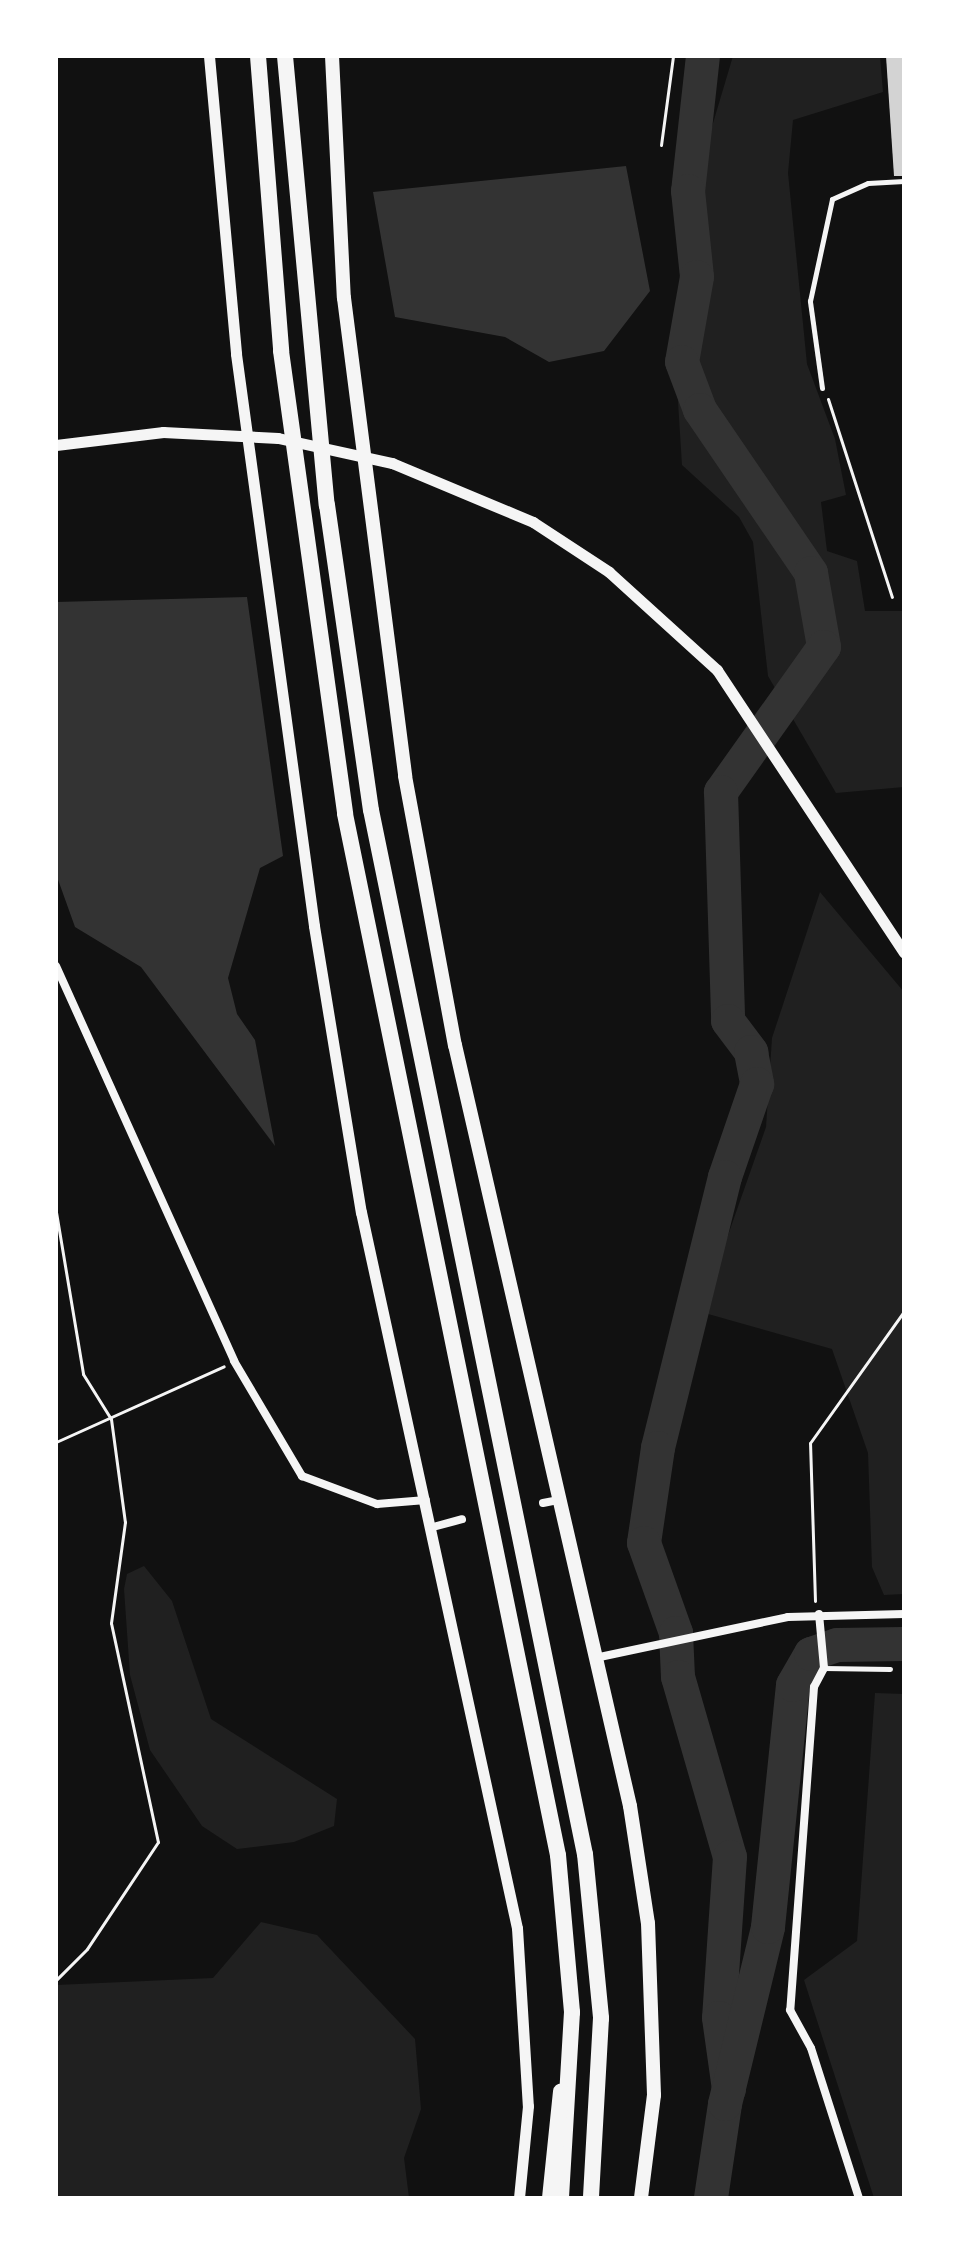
<!DOCTYPE html>
<style>
body{margin:0}
#map{position:relative;width:960px;height:2254px;overflow:hidden;background:#111;font-family:"Golos Text",sans-serif}
div>[style]{position:absolute}
.green>*{inset:0;background:#202020}
.water>*{inset:0;background:#333}
.river>*{height:34px;margin:-17px;padding:0 17px;transform-origin:17px;border-radius:17px;background:#333}
.building>*{inset:0;background:#d3d3d3}
.path>*{height:3px;margin:-1.5px;padding:0 1.5px;transform-origin:1.5px;border-radius:1.5px;background:#f5f5f5}
.service>*{height:5px;margin:-2.5px;padding:0 2.5px;transform-origin:2.5px;border-radius:2.5px;background:#f5f5f5}
.minor>*{height:8px;margin:-4px;padding:0 4px;transform-origin:4px;border-radius:4px;background:#f5f5f5}
.tertiary>*{height:11px;margin:-5.5px;padding:0 5.5px;transform-origin:5.5px;border-radius:5.5px;background:#f5f5f5}
.primary>*{height:14px;margin:-7px;padding:0 7px;transform-origin:7px;border-radius:7px;background:#f5f5f5}
.motorway>*{height:16px;margin:-8px;padding:0 8px;transform-origin:8px;border-radius:8px;background:#f5f5f5}
span{translate:-50% -50%;white-space:nowrap;text-align:center;line-height:1.15;-webkit-text-stroke:8px #fff;paint-order:stroke}
.frame{position:absolute;inset:0;border:58px solid #fff;pointer-events:none}
</style>
<div id="map">
<div class="green">
<div style="clip-path:polygon(733px 56px,880px 56px,883px 92px,793px 120px,788px 173px,807px 364px,835px 439px,846px 495px,821px 502px,827px 551px,857px 561px,865px 611px,904px 611px,904px 787px,836px 793px,768px 676px,753px 542px,739px 517px,682px 465px,676px 369px,696px 288px,694px 187px)"></div>
<div style="clip-path:polygon(820px 892px,904px 992px,904px 1594px,884px 1595px,872px 1567px,868px 1453px,832px 1349px,701px 1312px,766px 1127px,772px 1038px)"></div>
<div style="clip-path:polygon(144px 1566px,172px 1601px,211px 1719px,337px 1799px,334px 1826px,294px 1842px,237px 1849px,202px 1826px,150px 1750px,130px 1675px,124px 1589px,127px 1574px)"></div>
<div style="clip-path:polygon(875px 1693px,904px 1694px,904px 2198px,874px 2198px,804px 1980px,857px 1941px)"></div>
<div style="clip-path:polygon(261px 1922px,317px 1935px,415px 2039px,421px 2109px,404px 2158px,409px 2198px,56px 2198px,56px 1985px,213px 1978px)"></div>
</div>
<div class="water">
<div style="clip-path:polygon(626px 166px,650px 291px,604px 351px,549px 362px,505px 337px,395px 317px,373px 192px)"></div>
<div style="clip-path:polygon(247px 597px,283px 856px,260px 868px,228px 978px,237px 1014px,255px 1040px,275px 1146px,141px 967px,75px 927px,56px 874px,56px 602px)"></div>
</div>
<div class="river">
<div style="left:703px;top:56px;width:136px;rotate:96.3deg"></div>
<div style="left:688px;top:191px;width:86px;rotate:84deg"></div>
<div style="left:697px;top:277px;width:86px;rotate:100deg"></div>
<div style="left:682px;top:362px;width:51px;rotate:69.4deg"></div>
<div style="left:700px;top:410px;width:197px;rotate:55.7deg"></div>
<div style="left:811px;top:573px;width:75px;rotate:80deg"></div>
<div style="left:824px;top:647px;width:178px;rotate:125.4deg"></div>
<div style="left:721px;top:792px;width:229px;rotate:88.2deg"></div>
<div style="left:728px;top:1021px;width:39px;rotate:53deg"></div>
<div style="left:751px;top:1052px;width:33px;rotate:79deg"></div>
<div style="left:757px;top:1084px;width:98px;rotate:109deg"></div>
<div style="left:725px;top:1177px;width:279px;rotate:103.9deg"></div>
<div style="left:658px;top:1448px;width:96px;rotate:98.4deg"></div>
<div style="left:644px;top:1543px;width:96px;rotate:70.4deg"></div>
<div style="left:676px;top:1633px;width:44px;rotate:87.4deg"></div>
<div style="left:678px;top:1677px;width:187px;rotate:73.9deg"></div>
<div style="left:730px;top:1857px;width:161px;rotate:93.9deg"></div>
<div style="left:719px;top:2018px;width:72px;rotate:82deg"></div>
<div style="left:711px;top:2198px;width:95px;rotate:-81.5deg"></div>
<div style="left:725px;top:2104px;width:182px;rotate:-76.3deg"></div>
<div style="left:768px;top:1927px;width:243px;rotate:-84.1deg"></div>
<div style="left:793px;top:1685px;width:36px;rotate:-60deg"></div>
<div style="left:811px;top:1654px;width:28px;rotate:-19deg"></div>
<div style="left:837px;top:1645px;width:67px;rotate:-0.9deg"></div>
</div>
<div class="building">
<div style="clip-path:polygon(886px 56px,904px 56px,904px 176px,894px 176px)"></div>
</div>
<div class="path">
<div style="left:661px;top:145px;width:90px;rotate:-82.3deg"></div>
<div style="left:828px;top:399px;width:208px;rotate:72.1deg"></div>
<div style="left:56px;top:1212px;width:164px;rotate:80.5deg"></div>
<div style="left:83px;top:1374px;width:53px;rotate:58.1deg"></div>
<div style="left:111px;top:1419px;width:104px;rotate:82.3deg"></div>
<div style="left:125px;top:1522px;width:102px;rotate:97.9deg"></div>
<div style="left:111px;top:1623px;width:224px;rotate:77.9deg"></div>
<div style="left:158px;top:1842px;width:128px;rotate:123.6deg"></div>
<div style="left:87px;top:1949px;width:44px;rotate:135deg"></div>
<div style="left:56px;top:1442px;width:184px;rotate:-24.3deg"></div>
<div style="left:815px;top:1601px;width:158px;rotate:-91.8deg"></div>
<div style="left:810px;top:1443px;width:162px;rotate:-54.5deg"></div>
</div>
<div class="service">
<div style="left:822px;top:388px;width:88px;rotate:-97.9deg"></div>
<div style="left:810px;top:301px;width:104px;rotate:-77.8deg"></div>
<div style="left:832px;top:199px;width:39px;rotate:-24deg"></div>
<div style="left:868px;top:183px;width:36px;rotate:-3deg"></div>
<div style="left:824px;top:1668px;width:66px;rotate:0.9deg"></div>
</div>
<div class="minor">
<div style="left:56px;top:966px;width:433px;rotate:65.7deg"></div>
<div style="left:234px;top:1361px;width:134px;rotate:59.4deg"></div>
<div style="left:302px;top:1476px;width:80px;rotate:20.5deg"></div>
<div style="left:377px;top:1504px;width:49px;rotate:-4.7deg"></div>
<div style="left:543px;top:1503px;width:15px;rotate:-11deg"></div>
<div style="left:433px;top:1527px;width:30px;rotate:-15deg"></div>
<div style="left:819px;top:1614px;width:54px;rotate:84.7deg"></div>
<div style="left:824px;top:1668px;width:21px;rotate:118deg"></div>
<div style="left:814px;top:1687px;width:324px;rotate:94.2deg"></div>
<div style="left:790px;top:2010px;width:43px;rotate:61.1deg"></div>
<div style="left:811px;top:2048px;width:157px;rotate:72.3deg"></div>
<div style="left:595px;top:1658px;width:197px;rotate:-12deg"></div>
<div style="left:788px;top:1617px;width:116px;rotate:-1.5deg"></div>
</div>
<div class="tertiary">
<div style="left:209px;top:56px;width:299px;rotate:84.8deg"></div>
<div style="left:236px;top:354px;width:577px;rotate:82.23deg"></div>
<div style="left:314px;top:926px;width:290px;rotate:80.7deg"></div>
<div style="left:361px;top:1212px;width:733px;rotate:77.71deg"></div>
<div style="left:517px;top:1928px;width:178px;rotate:86.5deg"></div>
<div style="left:528px;top:2106px;width:92px;rotate:95.6deg"></div>
<div style="left:56px;top:445px;width:108px;rotate:-6.9deg"></div>
<div style="left:163px;top:432px;width:115px;rotate:3deg"></div>
<div style="left:278px;top:438px;width:117px;rotate:12.4deg"></div>
<div style="left:392px;top:463px;width:153px;rotate:22.7deg"></div>
<div style="left:533px;top:522px;width:91px;rotate:33.3deg"></div>
<div style="left:609px;top:572px;width:146px;rotate:42.2deg"></div>
<div style="left:717px;top:670px;width:339px;rotate:56.5deg"></div>
</div>
<div class="primary">
<div style="left:332px;top:56px;width:242px;rotate:87.2deg"></div>
<div style="left:344px;top:298px;width:482px;rotate:82.7deg"></div>
<div style="left:405px;top:776px;width:274px;rotate:79.5deg"></div>
<div style="left:455px;top:1045px;width:781px;rotate:77.05deg"></div>
<div style="left:630px;top:1806px;width:118px;rotate:81.3deg"></div>
<div style="left:648px;top:1923px;width:172px;rotate:88deg"></div>
<div style="left:654px;top:2095px;width:104px;rotate:97.2deg"></div>
</div>
<div class="motorway">
<div style="left:258px;top:56px;width:296px;rotate:85.5deg"></div>
<div style="left:281px;top:351px;width:467px;rotate:82.1deg"></div>
<div style="left:345px;top:814px;width:1063px;rotate:78.44deg"></div>
<div style="left:558px;top:1855px;width:158px;rotate:84.9deg"></div>
<div style="left:572px;top:2012px;width:186px;rotate:93.4deg"></div>
<div style="left:285px;top:56px;width:451px;rotate:84.7deg"></div>
<div style="left:327px;top:505px;width:308px;rotate:81.8deg"></div>
<div style="left:371px;top:810px;width:1066px;rotate:78.42deg"></div>
<div style="left:585px;top:1854px;width:165px;rotate:84.4deg"></div>
<div style="left:601px;top:2018px;width:180px;rotate:93.2deg"></div>
<div style="left:550px;top:2198px;width:107px;rotate:-84.1deg"></div>
</div>
<div class="frame"></div>
</div>
